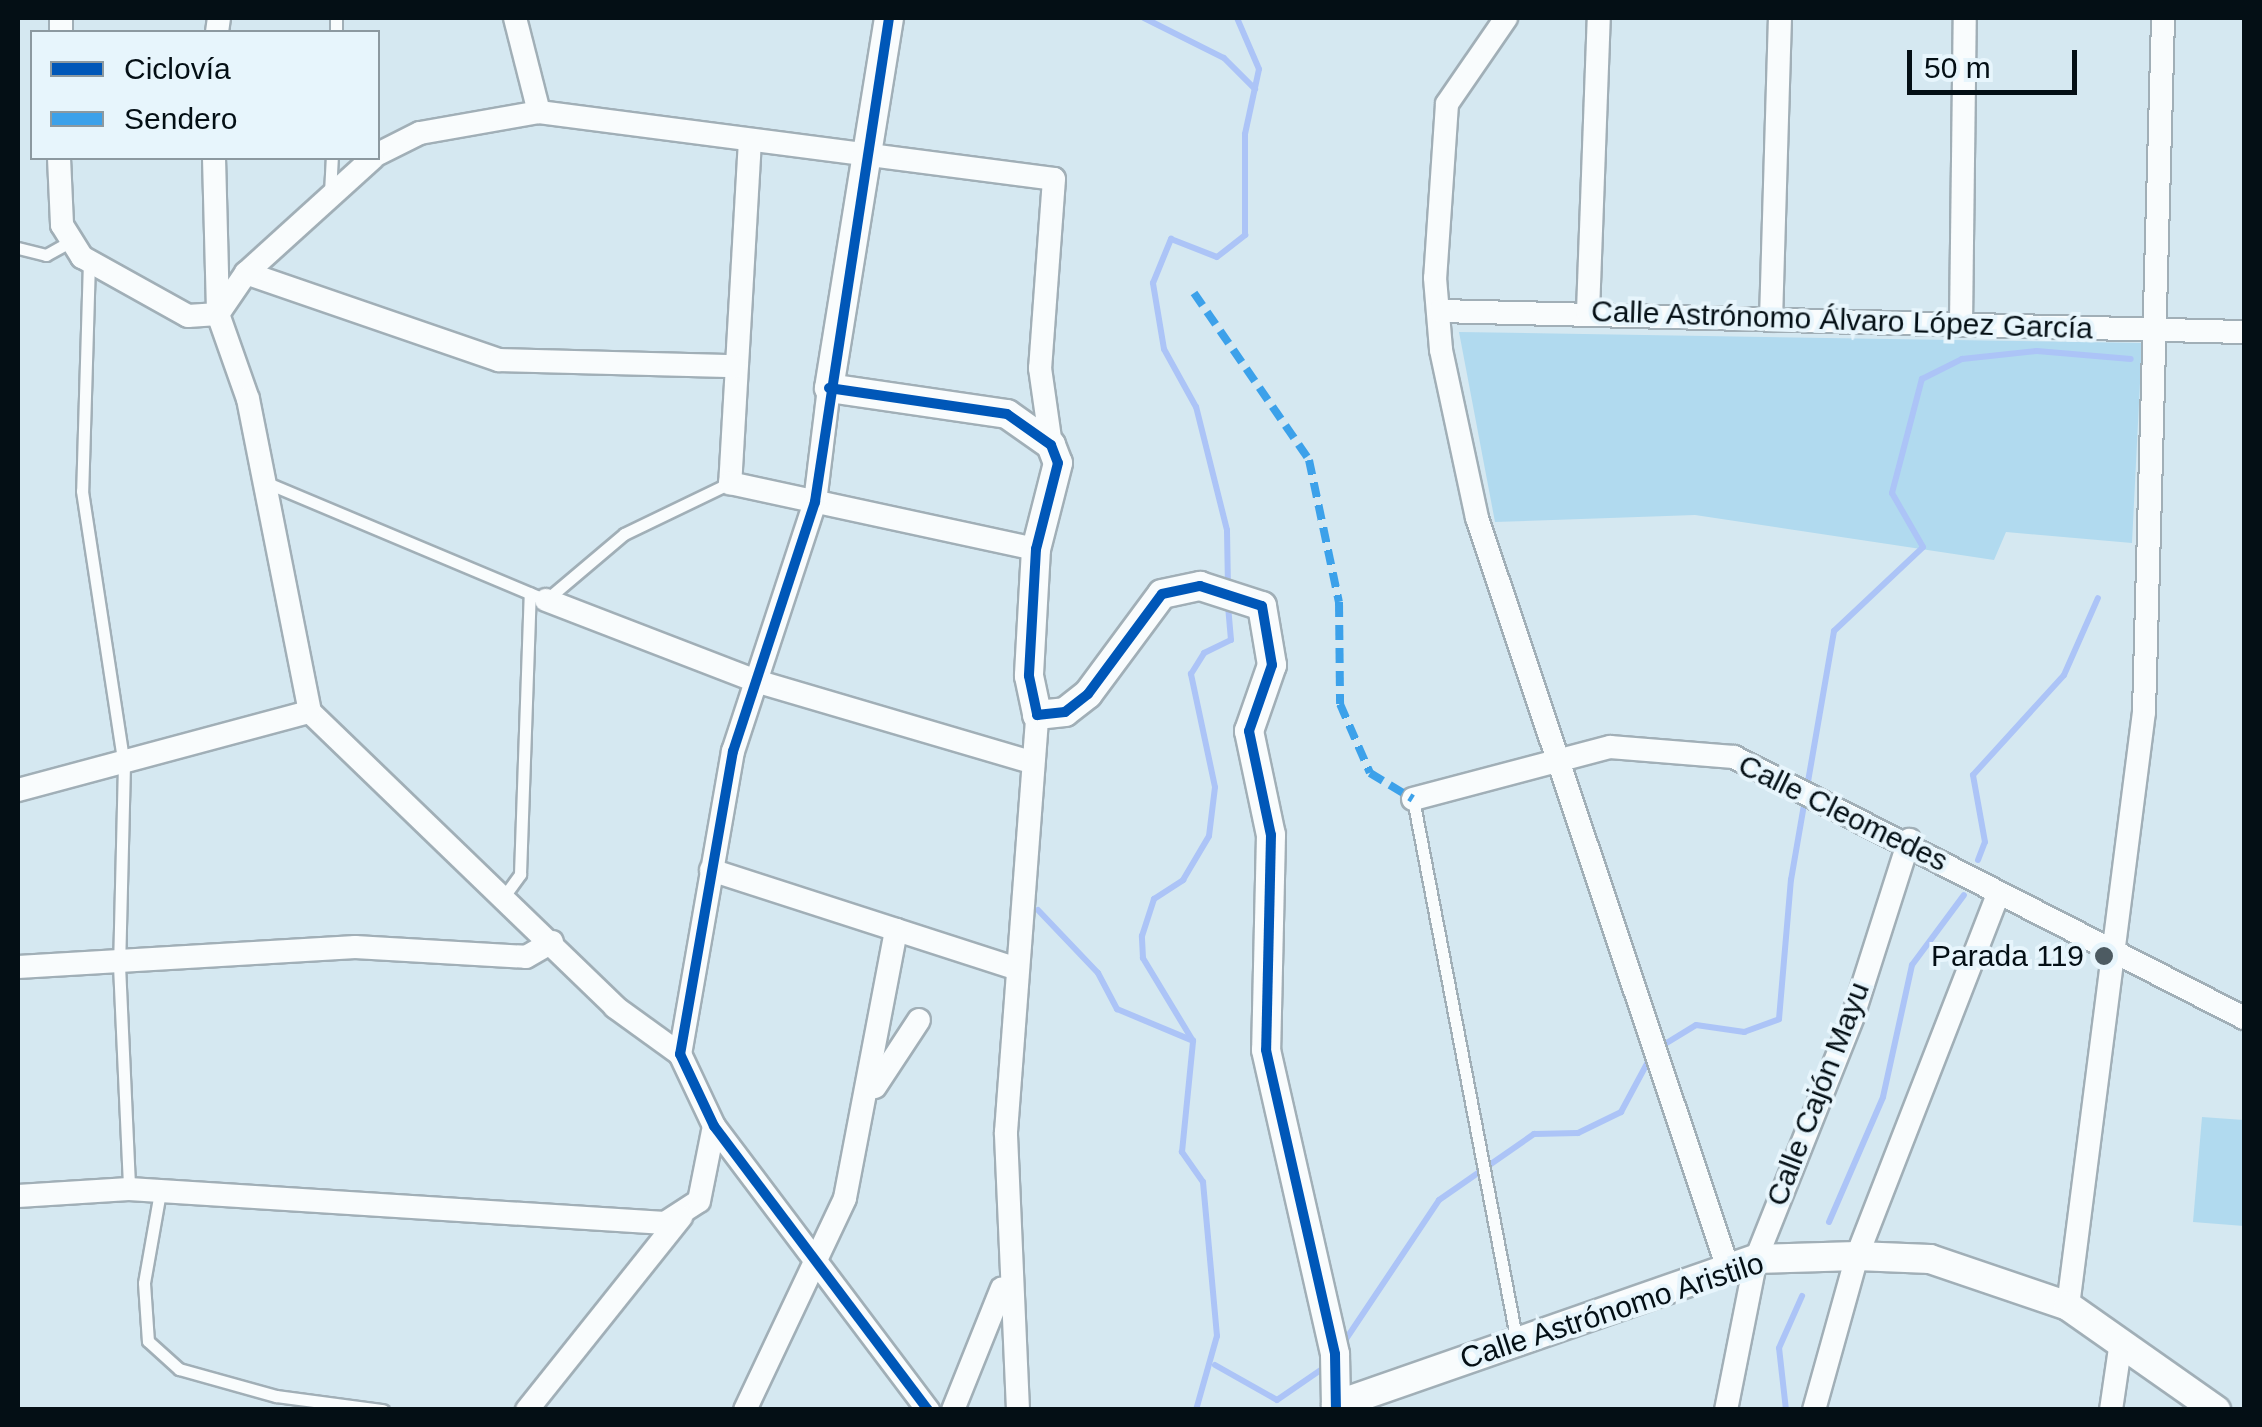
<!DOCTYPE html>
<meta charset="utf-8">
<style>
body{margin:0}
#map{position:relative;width:2262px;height:1427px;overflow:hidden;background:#d5e8f1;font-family:Arial,sans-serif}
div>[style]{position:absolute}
.green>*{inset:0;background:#b1daef}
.stream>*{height:6px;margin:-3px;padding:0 3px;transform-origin:3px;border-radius:3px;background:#acc4f7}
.roads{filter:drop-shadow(2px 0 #a1afb7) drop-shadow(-2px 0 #a1afb7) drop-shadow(0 2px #a1afb7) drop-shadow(0 -2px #a1afb7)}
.service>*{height:11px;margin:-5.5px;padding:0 5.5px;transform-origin:5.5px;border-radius:5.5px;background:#f9fcfd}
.minor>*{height:22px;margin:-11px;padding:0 11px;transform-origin:11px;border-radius:11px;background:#f9fcfd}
.tertiary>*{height:28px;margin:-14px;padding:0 14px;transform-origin:14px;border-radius:14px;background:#f9fcfd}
.quiet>*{height:8px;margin-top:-4px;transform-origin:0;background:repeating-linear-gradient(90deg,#3ca1ea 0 15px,transparent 0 23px)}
.cycleway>*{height:10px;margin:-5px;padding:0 5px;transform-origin:5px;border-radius:5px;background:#0057b8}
.dots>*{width:28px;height:28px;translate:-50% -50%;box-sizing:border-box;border:5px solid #e7f5fc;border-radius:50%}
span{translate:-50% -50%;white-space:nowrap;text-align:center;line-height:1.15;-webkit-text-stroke:8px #e7f5fc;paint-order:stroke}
.street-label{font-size:30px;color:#040f15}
.poi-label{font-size:30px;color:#040f15}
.right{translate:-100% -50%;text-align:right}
.frame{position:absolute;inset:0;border:20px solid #040f15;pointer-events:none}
.legend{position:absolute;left:30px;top:30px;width:350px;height:130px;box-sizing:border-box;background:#e7f5fc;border:2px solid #8c99a0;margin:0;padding:12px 18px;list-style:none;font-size:30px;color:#040f15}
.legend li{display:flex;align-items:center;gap:20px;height:50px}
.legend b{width:50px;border:2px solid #8c99a0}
.scale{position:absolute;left:1907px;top:50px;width:170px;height:45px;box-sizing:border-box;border:5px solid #040f15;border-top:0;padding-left:12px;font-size:30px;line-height:35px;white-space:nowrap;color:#040f15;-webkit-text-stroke:8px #e7f5fc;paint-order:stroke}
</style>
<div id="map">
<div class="green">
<div style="clip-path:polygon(1459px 332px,2142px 343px,2132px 543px,2006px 532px,1994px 560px,1695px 515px,1495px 522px)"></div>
<div style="clip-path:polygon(2202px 1117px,2244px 1120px,2244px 1226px,2193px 1222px)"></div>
</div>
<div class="stream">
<div style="left:1144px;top:18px;width:89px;rotate:26.6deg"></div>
<div style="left:1224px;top:58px;width:44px;rotate:45deg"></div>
<div style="left:1228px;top:588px;width:58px;rotate:-91deg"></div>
<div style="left:1227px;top:530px;width:127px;rotate:-104.1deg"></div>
<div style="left:1196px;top:407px;width:66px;rotate:-118.9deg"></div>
<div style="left:1164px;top:349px;width:67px;rotate:-99.5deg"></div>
<div style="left:1153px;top:283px;width:48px;rotate:-67.8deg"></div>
<div style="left:1171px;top:239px;width:49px;rotate:21.4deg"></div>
<div style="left:1217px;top:257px;width:36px;rotate:-38deg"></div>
<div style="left:1245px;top:235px;width:101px;rotate:-90deg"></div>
<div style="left:1245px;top:134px;width:66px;rotate:-77.8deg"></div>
<div style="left:1259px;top:69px;width:56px;rotate:-113.3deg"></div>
<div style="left:1978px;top:860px;width:19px;rotate:-69deg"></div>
<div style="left:1985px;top:842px;width:68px;rotate:-100.2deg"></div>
<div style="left:1973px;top:775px;width:135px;rotate:-47.7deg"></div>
<div style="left:2064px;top:675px;width:84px;rotate:-66.2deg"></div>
<div style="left:1038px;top:910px;width:87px;rotate:46.4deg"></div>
<div style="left:1098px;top:973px;width:41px;rotate:62.2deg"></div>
<div style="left:1117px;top:1009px;width:80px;rotate:22.7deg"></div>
<div style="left:1660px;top:1047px;width:42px;rotate:-31.4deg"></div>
<div style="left:1696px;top:1025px;width:49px;rotate:8.3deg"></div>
<div style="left:1744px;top:1032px;width:37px;rotate:-20deg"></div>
<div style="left:1779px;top:1019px;width:140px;rotate:-85.1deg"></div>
<div style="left:1791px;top:880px;width:253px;rotate:-80.2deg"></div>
<div style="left:1834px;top:631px;width:122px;rotate:-43.3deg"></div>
<div style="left:1923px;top:547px;width:62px;rotate:-119.9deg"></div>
<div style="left:1892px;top:493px;width:118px;rotate:-75.3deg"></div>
<div style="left:1922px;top:379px;width:45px;rotate:-26.6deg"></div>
<div style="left:1962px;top:359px;width:75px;rotate:-6.1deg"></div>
<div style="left:2037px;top:351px;width:94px;rotate:4.9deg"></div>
<div style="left:1829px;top:1222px;width:136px;rotate:-66.6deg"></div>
<div style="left:1883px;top:1097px;width:135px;rotate:-77.6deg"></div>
<div style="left:1912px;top:965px;width:87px;rotate:-53.4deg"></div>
<div style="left:1342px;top:1345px;width:174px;rotate:-56.2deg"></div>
<div style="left:1439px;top:1200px;width:116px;rotate:-34.8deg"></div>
<div style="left:1534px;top:1134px;width:44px;rotate:-1.3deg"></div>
<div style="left:1578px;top:1133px;width:48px;rotate:-26deg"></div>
<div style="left:1621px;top:1112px;width:64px;rotate:-61.8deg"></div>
<div style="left:1215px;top:1365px;width:71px;rotate:29.4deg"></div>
<div style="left:1277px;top:1400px;width:58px;rotate:-34.5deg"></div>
<div style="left:1196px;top:1410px;width:77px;rotate:-74.2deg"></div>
<div style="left:1217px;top:1336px;width:155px;rotate:-95.2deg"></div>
<div style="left:1203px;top:1182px;width:37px;rotate:-125deg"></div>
<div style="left:1182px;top:1152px;width:112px;rotate:-84.3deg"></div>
<div style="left:1193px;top:1041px;width:97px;rotate:-121.1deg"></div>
<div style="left:1143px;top:958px;width:22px;rotate:-93deg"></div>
<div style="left:1142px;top:936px;width:39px;rotate:-72deg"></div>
<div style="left:1154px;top:899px;width:35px;rotate:-33deg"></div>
<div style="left:1183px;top:880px;width:51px;rotate:-59.4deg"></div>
<div style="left:1209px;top:836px;width:49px;rotate:-83deg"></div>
<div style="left:1215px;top:787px;width:116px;rotate:-102deg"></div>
<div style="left:1191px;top:674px;width:25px;rotate:-58deg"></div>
<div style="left:1204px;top:653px;width:30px;rotate:-26deg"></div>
<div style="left:1231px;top:640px;width:35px;rotate:-95deg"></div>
<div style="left:1786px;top:1410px;width:62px;rotate:-96.4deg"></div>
<div style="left:1779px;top:1348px;width:57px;rotate:-66.1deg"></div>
</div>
<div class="roads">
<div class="service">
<div style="left:336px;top:32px;width:14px;rotate:-90deg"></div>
<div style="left:330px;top:193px;width:35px;rotate:-87deg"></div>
<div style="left:18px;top:248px;width:29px;rotate:14deg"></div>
<div style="left:46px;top:255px;width:26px;rotate:-29deg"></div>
<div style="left:89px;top:261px;width:230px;rotate:91.7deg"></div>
<div style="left:82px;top:491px;width:276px;rotate:81.3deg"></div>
<div style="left:124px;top:764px;width:201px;rotate:91.4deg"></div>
<div style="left:119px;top:965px;width:224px;rotate:87.4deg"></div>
<div style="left:265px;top:482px;width:305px;rotate:22.8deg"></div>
<div style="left:546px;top:600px;width:102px;rotate:-40.2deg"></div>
<div style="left:624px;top:534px;width:118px;rotate:-25.7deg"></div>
<div style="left:1413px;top:799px;width:548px;rotate:79.16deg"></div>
<div style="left:505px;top:895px;width:26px;rotate:-54deg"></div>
<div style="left:520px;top:874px;width:281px;rotate:-88deg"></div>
<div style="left:160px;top:1192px;width:92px;rotate:100deg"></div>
<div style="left:144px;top:1283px;width:58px;rotate:86.1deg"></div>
<div style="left:148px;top:1341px;width:42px;rotate:42.1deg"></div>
<div style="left:179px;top:1369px;width:101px;rotate:15.6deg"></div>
<div style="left:276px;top:1396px;width:108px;rotate:7.5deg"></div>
</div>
<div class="minor">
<div style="left:515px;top:18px;width:97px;rotate:75.7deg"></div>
<div style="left:1506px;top:18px;width:104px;rotate:124.5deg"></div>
<div style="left:1447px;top:104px;width:174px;rotate:93.9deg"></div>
<div style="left:1435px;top:278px;width:72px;rotate:85.2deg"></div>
<div style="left:1441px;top:350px;width:172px;rotate:77.9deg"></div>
<div style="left:1477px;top:518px;width:791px;rotate:71.5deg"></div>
<div style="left:61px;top:32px;width:14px;rotate:-90deg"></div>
<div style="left:217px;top:32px;width:14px;rotate:-82deg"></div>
<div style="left:750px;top:140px;width:344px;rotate:93.3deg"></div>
<div style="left:730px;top:483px;width:313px;rotate:12.2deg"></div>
<div style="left:378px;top:154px;width:47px;rotate:-26.6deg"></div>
<div style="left:420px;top:133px;width:121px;rotate:-10deg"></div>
<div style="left:539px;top:112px;width:519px;rotate:7.41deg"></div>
<div style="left:1054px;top:179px;width:190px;rotate:94.2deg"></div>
<div style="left:1040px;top:368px;width:78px;rotate:81.9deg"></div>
<div style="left:59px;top:158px;width:67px;rotate:87.4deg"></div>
<div style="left:62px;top:225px;width:38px;rotate:58deg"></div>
<div style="left:82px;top:257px;width:121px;rotate:29.1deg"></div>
<div style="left:188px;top:316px;width:30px;rotate:-4deg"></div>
<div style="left:218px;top:314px;width:90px;rotate:70.6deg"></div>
<div style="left:248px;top:399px;width:319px;rotate:78.8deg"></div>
<div style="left:310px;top:712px;width:424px;rotate:44deg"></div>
<div style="left:615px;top:1007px;width:80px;rotate:35.9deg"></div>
<div style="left:214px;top:158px;width:156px;rotate:88.5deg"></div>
<div style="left:246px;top:273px;width:268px;rotate:19deg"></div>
<div style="left:499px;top:360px;width:236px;rotate:1.5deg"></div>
<div style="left:1440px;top:311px;width:804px;rotate:1.5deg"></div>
<div style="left:1588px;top:312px;width:294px;rotate:-87.9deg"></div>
<div style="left:218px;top:314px;width:50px;rotate:-55.7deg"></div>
<div style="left:246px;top:273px;width:171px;rotate:-42.2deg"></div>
<div style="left:1771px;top:320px;width:302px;rotate:-88.3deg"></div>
<div style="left:1961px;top:324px;width:306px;rotate:-89.3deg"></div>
<div style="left:829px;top:388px;width:115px;rotate:97deg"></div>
<div style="left:815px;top:502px;width:262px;rotate:108.2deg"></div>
<div style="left:733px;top:751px;width:308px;rotate:99.9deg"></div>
<div style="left:680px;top:1054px;width:80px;rotate:64.7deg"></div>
<div style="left:714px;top:1126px;width:356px;rotate:53deg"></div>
<div style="left:546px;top:600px;width:228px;rotate:21.1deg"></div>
<div style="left:759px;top:682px;width:283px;rotate:16.4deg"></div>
<div style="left:18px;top:790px;width:302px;rotate:-15deg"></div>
<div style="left:1413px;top:799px;width:204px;rotate:-14.8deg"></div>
<div style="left:1610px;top:747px;width:124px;rotate:4.6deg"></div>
<div style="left:1734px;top:757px;width:573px;rotate:27.1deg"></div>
<div style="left:711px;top:870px;width:318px;rotate:17.9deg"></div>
<div style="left:18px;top:967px;width:338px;rotate:-3.4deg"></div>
<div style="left:355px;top:947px;width:171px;rotate:3.3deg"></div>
<div style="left:526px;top:957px;width:30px;rotate:-30deg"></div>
<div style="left:875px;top:1087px;width:80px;rotate:-56.7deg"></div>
<div style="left:18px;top:1196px;width:111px;rotate:-3.6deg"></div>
<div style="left:129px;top:1189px;width:537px;rotate:3.63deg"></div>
<div style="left:665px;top:1223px;width:40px;rotate:-32.9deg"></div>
<div style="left:699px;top:1201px;width:76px;rotate:-78.7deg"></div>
<div style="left:2068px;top:1306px;width:599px;rotate:-82.71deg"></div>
<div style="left:2144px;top:712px;width:694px;rotate:-88.43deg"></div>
<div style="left:527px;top:1410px;width:247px;rotate:-51.4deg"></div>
<div style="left:745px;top:1410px;width:234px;rotate:-64.7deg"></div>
<div style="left:845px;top:1198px;width:273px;rotate:-79.2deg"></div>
<div style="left:953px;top:1410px;width:131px;rotate:-68.1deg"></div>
<div style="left:1018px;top:1410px;width:278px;rotate:-92.5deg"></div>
<div style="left:1006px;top:1132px;width:418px;rotate:-85.7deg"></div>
<div style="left:1726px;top:1410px;width:154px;rotate:-78.8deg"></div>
<div style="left:1756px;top:1259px;width:262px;rotate:-68.2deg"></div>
<div style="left:1853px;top:1016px;width:185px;rotate:-72.3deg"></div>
<div style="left:1814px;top:1410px;width:160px;rotate:-74.4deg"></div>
<div style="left:1857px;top:1256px;width:388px;rotate:-68.7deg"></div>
<div style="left:2111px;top:1410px;width:63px;rotate:-81.7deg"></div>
</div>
<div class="tertiary">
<div style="left:889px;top:18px;width:375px;rotate:99.2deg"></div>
<div style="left:829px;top:388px;width:180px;rotate:8.3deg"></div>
<div style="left:1007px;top:414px;width:54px;rotate:35.2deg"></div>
<div style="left:1051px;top:445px;width:19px;rotate:69deg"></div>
<div style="left:1058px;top:463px;width:89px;rotate:104.3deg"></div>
<div style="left:1036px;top:549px;width:127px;rotate:93.2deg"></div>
<div style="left:1029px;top:676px;width:40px;rotate:78deg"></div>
<div style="left:1037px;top:715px;width:28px;rotate:-6deg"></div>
<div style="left:1065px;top:712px;width:29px;rotate:-38deg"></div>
<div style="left:1088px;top:694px;width:124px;rotate:-53.5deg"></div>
<div style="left:1162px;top:594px;width:39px;rotate:-12deg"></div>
<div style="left:1200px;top:586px;width:65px;rotate:17.9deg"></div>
<div style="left:1262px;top:606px;width:60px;rotate:80.4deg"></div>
<div style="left:1272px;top:665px;width:70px;rotate:109.2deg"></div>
<div style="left:1249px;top:731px;width:106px;rotate:78.1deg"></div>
<div style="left:1271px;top:835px;width:215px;rotate:91.3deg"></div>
<div style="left:1266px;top:1050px;width:312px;rotate:77.2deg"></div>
<div style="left:1335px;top:1354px;width:51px;rotate:88.9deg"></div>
<div style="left:1336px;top:1405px;width:445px;rotate:-19.2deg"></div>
<div style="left:1756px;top:1259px;width:101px;rotate:-1.7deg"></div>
<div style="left:1857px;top:1256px;width:73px;rotate:2.4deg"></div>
<div style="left:1930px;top:1259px;width:146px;rotate:18.8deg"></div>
<div style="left:2068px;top:1306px;width:181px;rotate:35.1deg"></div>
</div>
</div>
<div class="quiet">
<div style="left:1194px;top:293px;width:203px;rotate:55.4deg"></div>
<div style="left:1309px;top:460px;width:145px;rotate:78.1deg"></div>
<div style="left:1339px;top:602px;width:102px;rotate:89.4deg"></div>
<div style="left:1340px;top:704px;width:75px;rotate:66.5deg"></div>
<div style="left:1370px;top:773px;width:50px;rotate:31.2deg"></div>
</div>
<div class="cycleway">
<div style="left:889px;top:18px;width:490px;rotate:98.7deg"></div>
<div style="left:815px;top:502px;width:262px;rotate:108.2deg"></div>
<div style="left:733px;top:751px;width:308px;rotate:99.9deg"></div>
<div style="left:680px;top:1054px;width:80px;rotate:64.7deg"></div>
<div style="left:714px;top:1126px;width:356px;rotate:53deg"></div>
<div style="left:829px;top:388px;width:180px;rotate:8.3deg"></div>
<div style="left:1007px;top:414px;width:54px;rotate:35.2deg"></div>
<div style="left:1051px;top:445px;width:19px;rotate:69deg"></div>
<div style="left:1058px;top:463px;width:89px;rotate:104.3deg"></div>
<div style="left:1036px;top:549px;width:127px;rotate:93.2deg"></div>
<div style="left:1029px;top:676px;width:40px;rotate:78deg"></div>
<div style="left:1037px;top:715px;width:28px;rotate:-6deg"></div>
<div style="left:1065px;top:712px;width:29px;rotate:-38deg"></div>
<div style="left:1088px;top:694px;width:124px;rotate:-53.5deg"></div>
<div style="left:1162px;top:594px;width:39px;rotate:-12deg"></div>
<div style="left:1200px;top:586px;width:65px;rotate:17.9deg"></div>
<div style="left:1262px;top:606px;width:60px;rotate:80.4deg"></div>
<div style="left:1272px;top:665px;width:70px;rotate:109.2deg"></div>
<div style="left:1249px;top:731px;width:106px;rotate:78.1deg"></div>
<div style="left:1271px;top:835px;width:215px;rotate:91.3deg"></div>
<div style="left:1266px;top:1050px;width:312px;rotate:77.2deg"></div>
<div style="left:1335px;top:1354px;width:56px;rotate:89deg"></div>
</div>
<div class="dots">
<div style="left:2104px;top:956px;background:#4d5b62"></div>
</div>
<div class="street-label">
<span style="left:1842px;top:320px;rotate:2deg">Calle Astrónomo Álvaro López García</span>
<span style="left:1843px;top:813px;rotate:26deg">Calle Cleomedes</span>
<span style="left:1818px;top:1094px;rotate:-69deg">Calle Cajón Mayu</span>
<span style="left:1612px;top:1311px;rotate:-18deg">Calle Astrónomo Aristilo</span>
</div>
<div class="poi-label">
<span class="right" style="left:2084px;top:956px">Parada 119</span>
</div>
<div class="frame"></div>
<ul class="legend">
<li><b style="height:12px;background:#0057b8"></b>Ciclovía</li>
<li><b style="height:12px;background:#3ca1ea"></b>Sendero</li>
</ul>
<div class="scale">50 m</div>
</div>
